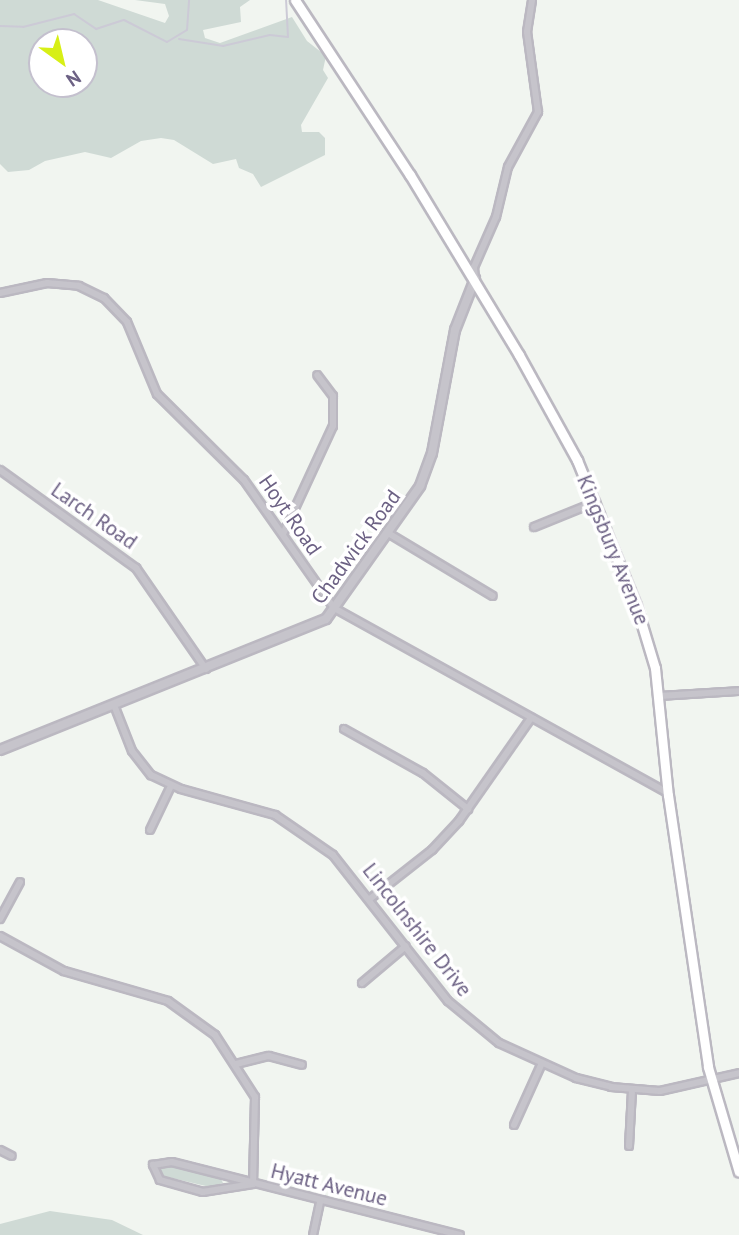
<!DOCTYPE html>
<style>
body{margin:0}
#map{position:relative;width:739px;height:1235px;overflow:hidden;background:#f1f5f0;font-family:"PT Sans",sans-serif}
div>[style]{position:absolute}
.green>*{inset:0;background:#cfdad5}
.stream>*{height:2px;margin:-1px;padding:0 1px;transform-origin:1px;border-radius:1px;background:#cccad6}
.roads{filter:drop-shadow(2px 0 #bbb8c1) drop-shadow(-2px 0 #bbb8c1) drop-shadow(0 2px #bbb8c1) drop-shadow(0 -2px #bbb8c1)}
.minor>*{height:6px;margin:-3px;padding:0 3px;transform-origin:3px;border-radius:3px;background:#c6c4cb}
.tertiary>*{height:8px;margin:-4px;padding:0 4px;transform-origin:4px;border-radius:4px;background:#c6c4cb}
.secondary>*{height:9px;margin:-4.5px;padding:0 4.5px;transform-origin:4.5px;border-radius:4.5px;background:#fff}
span{translate:-50% -50%;white-space:nowrap;text-align:center;line-height:1.15;-webkit-text-stroke:7px #fff;paint-order:stroke}
.street-label{font-size:21px;color:#6c6184}
.north{position:absolute;left:28px;top:28px;width:70px;height:70px;box-sizing:border-box;background:#fff;border:2px solid #c4c0ce;border-radius:50%;rotate:146deg;font-size:19px;font-weight:700;line-height:28px;text-align:center;color:#6c6184}
.north::after{content:'';display:block;margin:auto;width:24px;height:32px;background:#d7ef16;clip-path:polygon(50% 0,100% 100%,50% 72%,0 100%)}
</style>
<div id="map">
<div class="green">
<div style="clip-path:polygon(evenodd,0 0,98px 0,165px 23px,169px 16px,165px 4px,135px 0,250px 0,240px 7px,241px 22px,203px 30px,205px 38px,220px 43px,292px 17px,307px 41px,326px 56px,323px 70px,328px 78px,301px 125px,302px 132px,319px 132px,325px 138px,325px 155px,261px 187px,253px 174px,239px 168px,236px 159px,213px 164px,174px 140px,161px 138px,141px 141px,111px 158px,85px 152px,45px 161px,29px 170px,8px 172px,0 164px,0 0,42px 42px,84px 42px,84px 84px,42px 84px,42px 42px)"></div>
<div style="clip-path:polygon(165px 1164px,221px 1179px,223px 1183px,210px 1187px,159px 1175px,156px 1167px)"></div>
<div style="clip-path:polygon(50px 1211px,112px 1220px,143px 1235px,0 1235px,0 1224px)"></div>
</div>
<div class="stream">
<div style="left:0;top:26px;width:23px;rotate:2deg"></div>
<div style="left:23px;top:27px;width:53px;rotate:-14.3deg"></div>
<div style="left:74px;top:14px;width:27px;rotate:34deg"></div>
<div style="left:96px;top:29px;width:29px;rotate:-18deg"></div>
<div style="left:124px;top:20px;width:48px;rotate:27.1deg"></div>
<div style="left:167px;top:42px;width:23px;rotate:-31deg"></div>
<div style="left:187px;top:30px;width:30px;rotate:-86deg"></div>
<div style="left:179px;top:39px;width:45px;rotate:9deg"></div>
<div style="left:223px;top:46px;width:48px;rotate:-13.2deg"></div>
<div style="left:270px;top:35px;width:18px;rotate:6deg"></div>
<div style="left:288px;top:37px;width:37px;rotate:-93deg"></div>
</div>
<div class="roads">
<div class="minor">
<div style="left:475px;top:279px;width:12px;rotate:-95deg"></div>
<div style="left:474px;top:267px;width:55px;rotate:-66.3deg"></div>
<div style="left:496px;top:217px;width:51px;rotate:-76.5deg"></div>
<div style="left:508px;top:167px;width:63px;rotate:-61.4deg"></div>
<div style="left:538px;top:112px;width:81px;rotate:-97.8deg"></div>
<div style="left:527px;top:32px;width:32px;rotate:-81deg"></div>
<div style="left:0;top:293px;width:48px;rotate:-12deg"></div>
<div style="left:47px;top:283px;width:32px;rotate:5deg"></div>
<div style="left:79px;top:286px;width:28px;rotate:26deg"></div>
<div style="left:104px;top:298px;width:33px;rotate:46deg"></div>
<div style="left:127px;top:322px;width:78px;rotate:67.4deg"></div>
<div style="left:157px;top:394px;width:122px;rotate:44.7deg"></div>
<div style="left:244px;top:480px;width:156px;rotate:54.9deg"></div>
<div style="left:334px;top:608px;width:382px;rotate:29deg"></div>
<div style="left:0;top:470px;width:168px;rotate:35.8deg"></div>
<div style="left:136px;top:568px;width:123px;rotate:55.3deg"></div>
<div style="left:534px;top:527px;width:67px;rotate:-22deg"></div>
<div style="left:388px;top:533px;width:122px;rotate:31deg"></div>
<div style="left:283px;top:534px;width:119px;rotate:-65.2deg"></div>
<div style="left:333px;top:426px;width:30px;rotate:-90deg"></div>
<div style="left:333px;top:396px;width:26px;rotate:-127deg"></div>
<div style="left:658px;top:696px;width:81px;rotate:-3.5deg"></div>
<div style="left:114px;top:705px;width:49px;rotate:68.6deg"></div>
<div style="left:132px;top:751px;width:31px;rotate:52deg"></div>
<div style="left:151px;top:775px;width:33px;rotate:25deg"></div>
<div style="left:181px;top:789px;width:98px;rotate:15.5deg"></div>
<div style="left:275px;top:815px;width:70px;rotate:34.6deg"></div>
<div style="left:333px;top:855px;width:186px;rotate:51.8deg"></div>
<div style="left:448px;top:1001px;width:66px;rotate:39.5deg"></div>
<div style="left:499px;top:1043px;width:85px;rotate:24.4deg"></div>
<div style="left:576px;top:1078px;width:36px;rotate:14deg"></div>
<div style="left:611px;top:1087px;width:49px;rotate:4.7deg"></div>
<div style="left:660px;top:1091px;width:81px;rotate:-12.8deg"></div>
<div style="left:344px;top:729px;width:90px;rotate:29.1deg"></div>
<div style="left:423px;top:773px;width:58px;rotate:38.7deg"></div>
<div style="left:150px;top:830px;width:49px;rotate:-64.5deg"></div>
<div style="left:371px;top:898px;width:78px;rotate:-38.2deg"></div>
<div style="left:432px;top:850px;width:40px;rotate:-47deg"></div>
<div style="left:459px;top:821px;width:126px;rotate:-55deg"></div>
<div style="left:0;top:919px;width:42px;rotate:-61.6deg"></div>
<div style="left:0;top:936px;width:73px;rotate:28.7deg"></div>
<div style="left:64px;top:971px;width:108px;rotate:16.1deg"></div>
<div style="left:168px;top:1001px;width:58px;rotate:35.9deg"></div>
<div style="left:215px;top:1035px;width:74px;rotate:57.2deg"></div>
<div style="left:255px;top:1097px;width:87px;rotate:91.3deg"></div>
<div style="left:362px;top:983px;width:57px;rotate:-40.1deg"></div>
<div style="left:236px;top:1064px;width:34px;rotate:-14deg"></div>
<div style="left:269px;top:1056px;width:34px;rotate:15deg"></div>
<div style="left:514px;top:1125px;width:68px;rotate:-65.7deg"></div>
<div style="left:629px;top:1146px;width:56px;rotate:-86.9deg"></div>
<div style="left:0;top:1150px;width:13px;rotate:27deg"></div>
<div style="left:253px;top:1184px;width:51px;rotate:170.9deg"></div>
<div style="left:203px;top:1192px;width:45px;rotate:-164.4deg"></div>
<div style="left:160px;top:1180px;width:17px;rotate:-115deg"></div>
<div style="left:153px;top:1165px;width:19px;rotate:-9deg"></div>
<div style="left:172px;top:1162px;width:297px;rotate:14.2deg"></div>
<div style="left:313px;top:1235px;width:35px;rotate:-78deg"></div>
</div>
<div class="tertiary">
<div style="left:0;top:750px;width:351px;rotate:-21.9deg"></div>
<div style="left:326px;top:619px;width:163px;rotate:-54.7deg"></div>
<div style="left:420px;top:486px;width:35px;rotate:-70deg"></div>
<div style="left:432px;top:453px;width:125px;rotate:-79.4deg"></div>
<div style="left:455px;top:330px;width:55px;rotate:-68.6deg"></div>
</div>
<div class="secondary">
<div style="left:295px;top:0;width:209px;rotate:56.7deg"></div>
<div style="left:410px;top:175px;width:210px;rotate:58.8deg"></div>
<div style="left:519px;top:355px;width:120px;rotate:61.1deg"></div>
<div style="left:577px;top:460px;width:157px;rotate:67.9deg"></div>
<div style="left:636px;top:605px;width:66px;rotate:73.2deg"></div>
<div style="left:655px;top:668px;width:128px;rotate:84.2deg"></div>
<div style="left:668px;top:795px;width:275px;rotate:81.6deg"></div>
<div style="left:708px;top:1067px;width:109px;rotate:73.6deg"></div>
</div>
</div>
<div class="street-label">
<span style="left:290px;top:515px;rotate:55deg">Hoyt Road</span>
<span style="left:94px;top:516px;rotate:35deg">Larch Road</span>
<span style="left:356px;top:547px;rotate:-54deg">Chadwick Road</span>
<span style="left:613px;top:550px;rotate:68deg">Kingsbury Avenue</span>
<span style="left:417px;top:930px;rotate:52deg">Lincolnshire Drive</span>
<span style="left:329px;top:1185px;rotate:14deg">Hyatt Avenue</span>
</div>
<div class="north">N</div>
</div>
